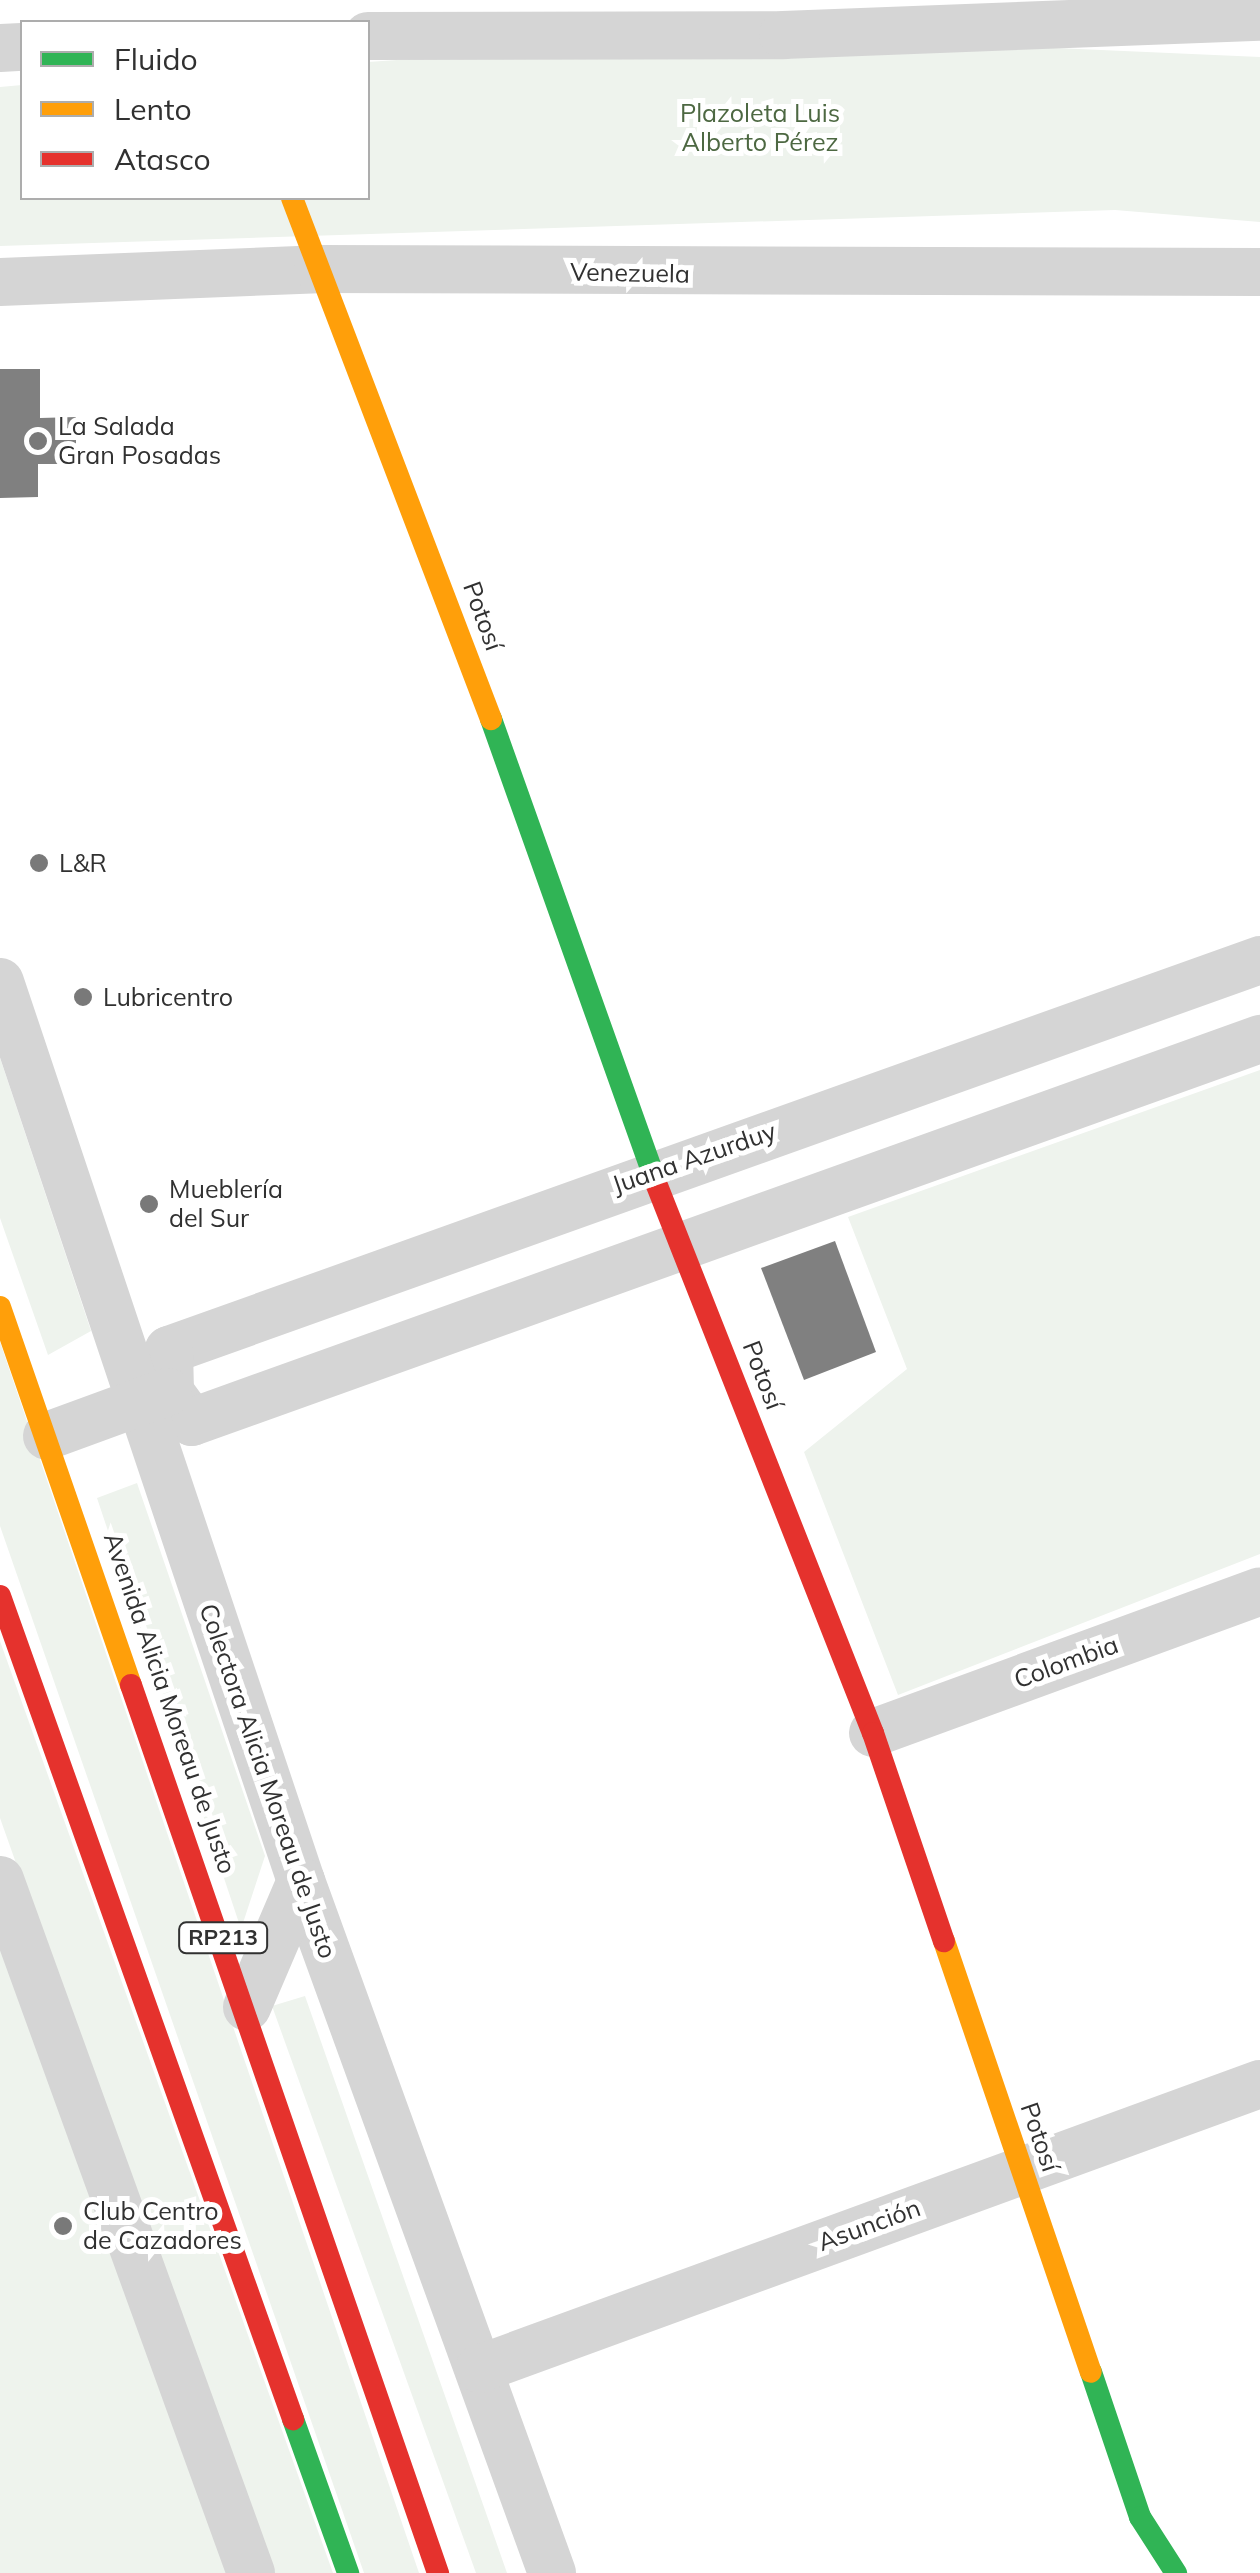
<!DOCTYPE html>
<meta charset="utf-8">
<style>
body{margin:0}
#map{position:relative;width:1260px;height:2573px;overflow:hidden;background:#fff;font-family:Mulish,sans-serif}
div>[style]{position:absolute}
.green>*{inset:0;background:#eef3ed}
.building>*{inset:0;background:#808080}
.street>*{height:48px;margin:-24px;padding:0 24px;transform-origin:24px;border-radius:24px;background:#d5d5d5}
.fast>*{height:22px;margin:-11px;padding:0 11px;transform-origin:11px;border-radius:11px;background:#30b455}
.slow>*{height:22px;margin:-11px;padding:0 11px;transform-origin:11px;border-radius:11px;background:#ff9f0a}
.jam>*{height:22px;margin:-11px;padding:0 11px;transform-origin:11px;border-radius:11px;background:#e5322d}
.dots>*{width:28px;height:28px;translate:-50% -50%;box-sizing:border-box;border:5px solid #fff;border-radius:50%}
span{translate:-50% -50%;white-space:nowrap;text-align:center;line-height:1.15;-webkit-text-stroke:10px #fff;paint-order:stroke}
.shield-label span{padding:2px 8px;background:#fff;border:2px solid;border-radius:8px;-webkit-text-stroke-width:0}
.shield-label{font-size:22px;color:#313131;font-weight:700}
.park-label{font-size:25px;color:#4d6842}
.street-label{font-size:25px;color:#313131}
.poi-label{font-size:25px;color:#313131}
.left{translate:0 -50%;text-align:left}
.legend{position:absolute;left:20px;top:20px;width:350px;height:180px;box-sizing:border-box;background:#fff;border:2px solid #adadad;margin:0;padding:12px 18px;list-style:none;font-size:30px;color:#313131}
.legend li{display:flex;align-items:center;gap:20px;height:50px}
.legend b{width:50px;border:2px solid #adadad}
</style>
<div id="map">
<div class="green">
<div style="clip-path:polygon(757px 35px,1260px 57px,1260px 222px,1115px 210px,0 246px,0 87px,22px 85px,22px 198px,368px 198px,368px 62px)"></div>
<div style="clip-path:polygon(0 1058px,91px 1331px,48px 1355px,0 1218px)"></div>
<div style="clip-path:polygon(1260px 1070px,1260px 1554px,898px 1695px,804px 1452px,907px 1369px,848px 1217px)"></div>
<div style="clip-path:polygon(0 1342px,419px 2573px,364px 2573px,0 1526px)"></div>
<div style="clip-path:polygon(137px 1483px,265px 1856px,241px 1929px,97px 1498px)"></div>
<div style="clip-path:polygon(0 1641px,333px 2573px,268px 2573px,0 1818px)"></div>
<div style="clip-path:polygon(0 1879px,253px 2573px,0 2573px)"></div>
<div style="clip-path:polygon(305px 1996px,507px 2573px,476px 2573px,272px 2006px)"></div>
</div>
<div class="building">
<div style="clip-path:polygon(0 369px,40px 369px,40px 418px,76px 417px,76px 464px,38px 464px,38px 497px,0 498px)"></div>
<div style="clip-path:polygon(835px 1241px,876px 1352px,804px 1380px,761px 1268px)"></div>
</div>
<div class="street">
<div style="left:368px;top:36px;width:415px;rotate:-0.1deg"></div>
<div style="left:783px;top:35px;width:477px;rotate:-2.2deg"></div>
<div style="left:0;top:48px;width:22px;rotate:-3deg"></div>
<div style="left:0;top:282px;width:318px;rotate:-2.3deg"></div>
<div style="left:318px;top:269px;width:942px;rotate:0.18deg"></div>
<div style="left:1260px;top:960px;width:1159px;rotate:160.33deg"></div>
<div style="left:169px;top:1350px;width:42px;rotate:88.6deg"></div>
<div style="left:170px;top:1392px;width:37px;rotate:54deg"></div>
<div style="left:192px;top:1422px;width:1135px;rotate:-19.73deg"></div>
<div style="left:0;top:982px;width:948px;rotate:71.49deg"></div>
<div style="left:301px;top:1881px;width:736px;rotate:70.06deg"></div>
<div style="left:47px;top:1436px;width:128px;rotate:-20.1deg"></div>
<div style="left:873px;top:1733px;width:412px;rotate:-20.1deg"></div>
<div style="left:0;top:1880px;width:737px;rotate:70.09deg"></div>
<div style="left:247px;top:2007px;width:137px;rotate:-66.8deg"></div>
<div style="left:479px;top:2369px;width:831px;rotate:-20.05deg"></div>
</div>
<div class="fast">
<div style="left:491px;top:719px;width:487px;rotate:70.4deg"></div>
<div style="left:1091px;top:2372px;width:153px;rotate:71.3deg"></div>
<div style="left:1140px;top:2517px;width:67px;rotate:57.3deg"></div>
<div style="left:293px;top:2419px;width:164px;rotate:70.3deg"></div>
</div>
<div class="slow">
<div style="left:292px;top:198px;width:558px;rotate:69.1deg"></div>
<div style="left:0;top:1307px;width:400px;rotate:70.9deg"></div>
<div style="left:944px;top:1941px;width:455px;rotate:71.2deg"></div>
</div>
<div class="jam">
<div style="left:654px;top:1178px;width:597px;rotate:68.47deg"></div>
<div style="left:873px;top:1733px;width:220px;rotate:71.2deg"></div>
<div style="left:0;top:1596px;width:874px;rotate:70.4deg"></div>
<div style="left:131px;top:1685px;width:940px;rotate:70.93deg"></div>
</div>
<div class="dots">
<div style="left:38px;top:441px;background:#797979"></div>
<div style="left:39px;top:863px;background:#797979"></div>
<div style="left:83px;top:997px;background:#797979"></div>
<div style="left:149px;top:1204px;background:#797979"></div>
<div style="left:63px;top:2226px;background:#797979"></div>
</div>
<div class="shield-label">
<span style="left:223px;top:1938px">RP213</span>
</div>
<div class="park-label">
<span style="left:760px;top:128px">Plazoleta Luis<br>Alberto Pérez</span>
</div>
<div class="street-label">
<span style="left:630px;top:273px;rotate:1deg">Venezuela</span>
<span style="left:483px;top:616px;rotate:70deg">Potosí</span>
<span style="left:694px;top:1158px;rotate:-19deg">Juana Azurduy</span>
<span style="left:763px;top:1375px;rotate:69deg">Potosí</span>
<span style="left:1066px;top:1662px;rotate:-20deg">Colombia</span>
<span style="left:170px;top:1703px;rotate:71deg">Avenida Alicia Moreau de Justo</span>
<span style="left:268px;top:1781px;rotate:71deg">Colectora Alicia Moreau de Justo</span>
<span style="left:1040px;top:2137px;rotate:71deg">Potosí</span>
<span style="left:869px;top:2225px;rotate:-20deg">Asunción</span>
</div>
<div class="poi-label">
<span class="left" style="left:58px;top:441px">La Salada<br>Gran Posadas</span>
<span class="left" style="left:59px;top:863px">L&amp;R</span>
<span class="left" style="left:103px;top:997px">Lubricentro</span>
<span class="left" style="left:169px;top:1204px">Mueblería<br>del Sur</span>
<span class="left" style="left:83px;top:2226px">Club Centro<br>de Cazadores</span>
</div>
<ul class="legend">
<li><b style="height:12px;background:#30b455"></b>Fluido</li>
<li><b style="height:12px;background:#ff9f0a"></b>Lento</li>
<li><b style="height:12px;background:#e5322d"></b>Atasco</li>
</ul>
</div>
